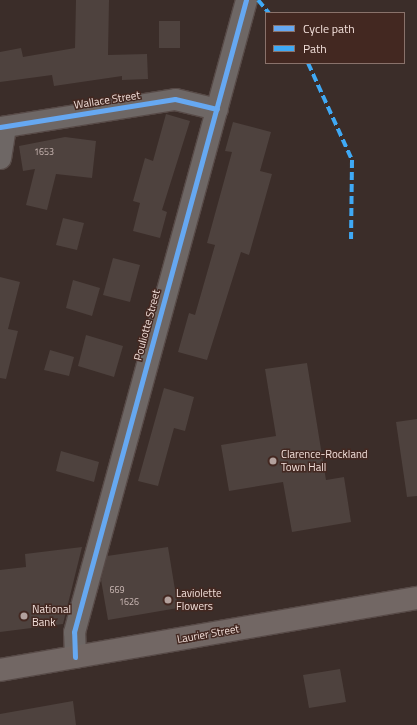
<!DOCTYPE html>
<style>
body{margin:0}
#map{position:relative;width:417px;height:725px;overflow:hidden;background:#3b2d29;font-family:"Titillium Web",sans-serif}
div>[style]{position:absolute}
.building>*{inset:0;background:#4e423e}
.roads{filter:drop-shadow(1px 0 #574a47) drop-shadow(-1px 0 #574a47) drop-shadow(0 1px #574a47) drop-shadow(0 -1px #574a47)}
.minor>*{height:21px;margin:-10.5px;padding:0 10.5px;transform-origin:10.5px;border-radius:10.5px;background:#6e6765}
.major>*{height:22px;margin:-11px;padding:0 11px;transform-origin:11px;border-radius:11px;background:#726764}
.quiet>*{height:4px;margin-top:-2px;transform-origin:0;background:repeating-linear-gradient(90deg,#3fa9f5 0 8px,transparent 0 12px)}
.cycleway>*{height:5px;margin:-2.5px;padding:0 2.5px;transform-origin:2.5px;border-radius:2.5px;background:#66a8f1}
.dots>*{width:11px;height:11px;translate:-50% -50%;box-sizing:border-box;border:2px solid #432821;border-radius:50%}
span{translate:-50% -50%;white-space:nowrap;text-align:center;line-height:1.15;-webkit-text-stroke:3px #432821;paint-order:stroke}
.number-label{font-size:9px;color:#cab8b4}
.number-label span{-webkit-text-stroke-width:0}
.street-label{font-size:11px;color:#f3e0db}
.poi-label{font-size:11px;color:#f3e0db}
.left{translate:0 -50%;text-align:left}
.legend{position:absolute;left:265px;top:12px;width:140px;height:52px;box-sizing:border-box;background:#432821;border:1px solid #89726b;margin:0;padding:5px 7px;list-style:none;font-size:12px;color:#f3e0db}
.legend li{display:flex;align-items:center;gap:8px;height:20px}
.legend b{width:20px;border:1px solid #89726b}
</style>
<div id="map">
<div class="building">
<div style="clip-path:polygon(76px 0,109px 0,108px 55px,147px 54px,148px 79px,122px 80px,122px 76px,54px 86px,52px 75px,0 82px,0 52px,21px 48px,23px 57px,75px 48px)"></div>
<div style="clip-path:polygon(159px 21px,180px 21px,180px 48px,159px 48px)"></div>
<div style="clip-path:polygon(166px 114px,190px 121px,162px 210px,167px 212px,160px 238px,133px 231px,140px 203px,133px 201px,145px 158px,153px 161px)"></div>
<div style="clip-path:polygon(233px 122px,271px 132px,260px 171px,272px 174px,249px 255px,241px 252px,207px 360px,178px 352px,189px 313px,195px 315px,215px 245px,207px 243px,232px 152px,225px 151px)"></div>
<div style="clip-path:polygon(65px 137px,96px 141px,92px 178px,56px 174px,47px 210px,26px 205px,35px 169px,23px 171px,19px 146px)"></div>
<div style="clip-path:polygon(63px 218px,84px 223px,77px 250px,56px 245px)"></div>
<div style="clip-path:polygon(113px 258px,140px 265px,130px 302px,103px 295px)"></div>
<div style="clip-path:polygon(0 277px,20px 282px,8px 329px,18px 331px,6px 379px,0 378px)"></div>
<div style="clip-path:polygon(73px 280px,100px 288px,92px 316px,66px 308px)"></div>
<div style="clip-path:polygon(86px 335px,123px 346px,114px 377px,78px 366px)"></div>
<div style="clip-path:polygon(50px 350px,74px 357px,69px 376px,44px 370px)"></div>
<div style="clip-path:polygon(307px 363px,326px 480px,344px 477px,351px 522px,292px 532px,283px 482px,229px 491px,221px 445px,276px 436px,265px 369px)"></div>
<div style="clip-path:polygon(164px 388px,194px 397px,185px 431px,174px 428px,158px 486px,138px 481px)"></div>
<div style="clip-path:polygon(417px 419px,417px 496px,407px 497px,396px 422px)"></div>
<div style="clip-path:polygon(61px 451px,99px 462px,94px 482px,56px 471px)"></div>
<div style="clip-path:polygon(82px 547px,63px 624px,0 632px,0 570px,26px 567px,25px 554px)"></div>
<div style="clip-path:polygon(168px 547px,178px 608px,108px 620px,101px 580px,107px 556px)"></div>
<div style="clip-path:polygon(340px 669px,346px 702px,309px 708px,303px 675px)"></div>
<div style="clip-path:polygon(73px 701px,76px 725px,0 725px,0 714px)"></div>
</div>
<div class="roads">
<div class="minor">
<div style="left:0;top:127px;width:177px;rotate:-9.1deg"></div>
<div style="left:175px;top:99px;width:43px;rotate:13.4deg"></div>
<div style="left:0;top:158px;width:32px;rotate:-81deg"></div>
<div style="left:75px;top:657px;width:25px;rotate:-92deg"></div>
<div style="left:74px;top:632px;width:655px;rotate:-74.78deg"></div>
</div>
<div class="major">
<div style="left:0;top:670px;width:423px;rotate:-9.8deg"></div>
</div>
</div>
<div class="quiet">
<div style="left:258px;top:0;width:17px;rotate:50deg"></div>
<div style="left:308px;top:63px;width:107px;rotate:65.6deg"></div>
<div style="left:352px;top:160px;width:79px;rotate:90.7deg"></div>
</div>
<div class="cycleway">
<div style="left:0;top:127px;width:177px;rotate:-9.1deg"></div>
<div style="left:175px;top:99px;width:43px;rotate:13.4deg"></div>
<div style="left:75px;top:657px;width:25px;rotate:-92deg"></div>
<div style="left:74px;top:632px;width:655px;rotate:-74.78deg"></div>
</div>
<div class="dots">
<div style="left:273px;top:461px;background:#b3a19d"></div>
<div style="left:168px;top:600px;background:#b3a19d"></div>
<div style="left:24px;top:616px;background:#b3a19d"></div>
</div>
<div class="number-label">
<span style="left:44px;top:152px">1653</span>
<span style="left:117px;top:590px">669</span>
<span style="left:129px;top:602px">1626</span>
</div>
<div class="street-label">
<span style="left:107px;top:100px;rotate:-9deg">Wallace Street</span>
<span style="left:147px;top:325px;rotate:-75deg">Pouliotte Street</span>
<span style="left:208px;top:634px;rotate:-10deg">Laurier Street</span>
</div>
<div class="poi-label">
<span class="left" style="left:281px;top:461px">Clarence-Rockland<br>Town Hall</span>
<span class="left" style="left:176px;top:600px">Laviolette<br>Flowers</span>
<span class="left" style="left:32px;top:616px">National<br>Bank</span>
</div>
<ul class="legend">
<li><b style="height:5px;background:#66a8f1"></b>Cycle path</li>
<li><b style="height:5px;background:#3fa9f5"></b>Path</li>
</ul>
</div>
